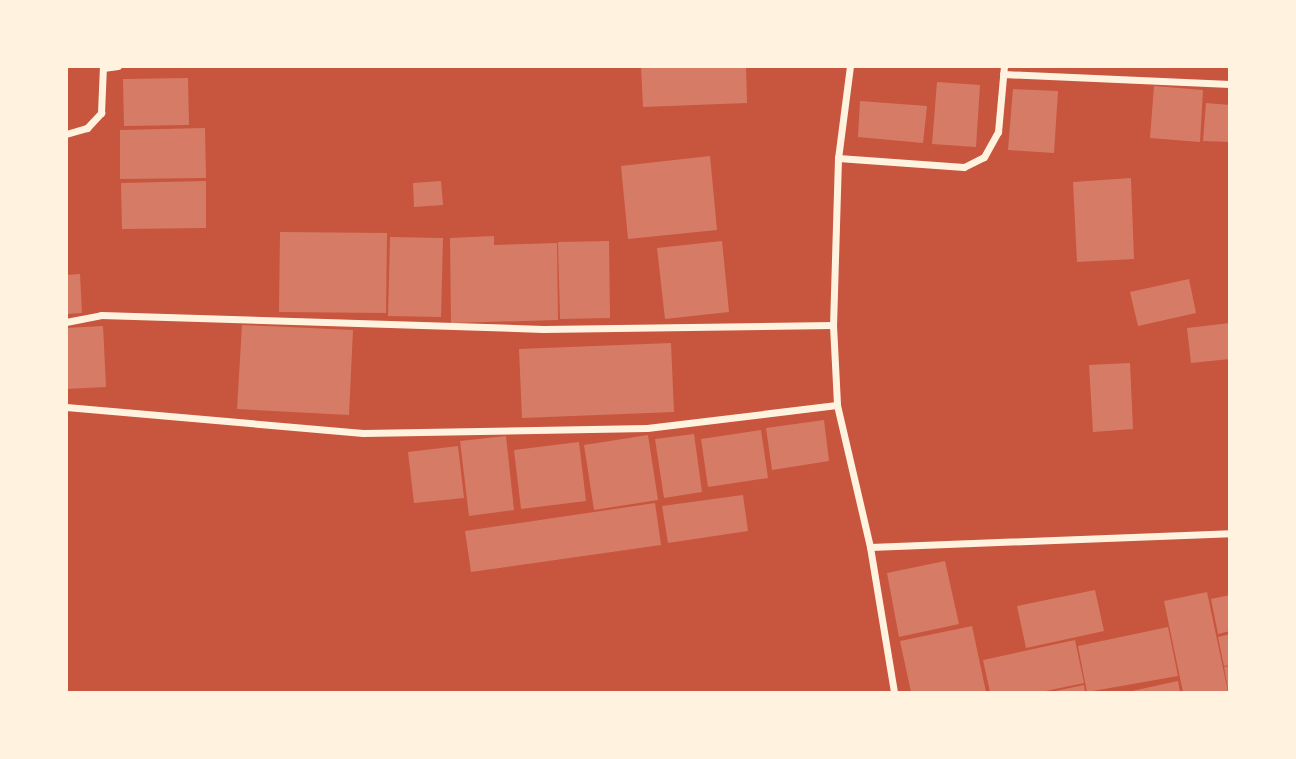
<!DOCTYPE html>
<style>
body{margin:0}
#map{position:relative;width:1296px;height:759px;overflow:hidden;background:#c8553d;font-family:"Asap Condensed",sans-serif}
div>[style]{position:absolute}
.building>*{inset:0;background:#d67c66}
.minor>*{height:7px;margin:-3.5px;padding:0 3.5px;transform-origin:3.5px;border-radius:3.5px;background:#fff3e0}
span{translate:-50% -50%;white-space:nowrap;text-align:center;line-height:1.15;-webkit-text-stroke:5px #fff3e0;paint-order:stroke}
.frame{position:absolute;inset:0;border:68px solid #fff3e0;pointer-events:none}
</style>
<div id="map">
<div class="building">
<div style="clip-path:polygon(641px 66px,746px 66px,747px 103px,643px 107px)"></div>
<div style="clip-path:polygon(188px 78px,189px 125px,124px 126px,123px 79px)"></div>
<div style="clip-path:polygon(937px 82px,980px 85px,976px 147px,932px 144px)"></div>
<div style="clip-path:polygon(1154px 86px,1203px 90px,1200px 142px,1150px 138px)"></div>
<div style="clip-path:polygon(1013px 89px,1058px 91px,1054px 153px,1008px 150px)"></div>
<div style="clip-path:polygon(860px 101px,927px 106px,923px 143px,858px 137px)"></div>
<div style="clip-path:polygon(1206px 103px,1230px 105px,1230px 142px,1203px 141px)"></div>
<div style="clip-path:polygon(205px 128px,206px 178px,120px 179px,120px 130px)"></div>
<div style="clip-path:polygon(710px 156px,717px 230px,628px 239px,621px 166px)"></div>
<div style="clip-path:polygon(1131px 178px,1134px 259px,1077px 262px,1073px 182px)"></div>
<div style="clip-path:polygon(206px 181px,206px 228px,122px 229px,121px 183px)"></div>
<div style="clip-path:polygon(441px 181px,443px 205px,414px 207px,413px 183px)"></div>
<div style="clip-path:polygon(280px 232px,387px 233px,386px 313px,279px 312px)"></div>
<div style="clip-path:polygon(494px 236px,494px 245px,557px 243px,558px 320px,451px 323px,450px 238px)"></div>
<div style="clip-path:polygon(390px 237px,443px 238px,441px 317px,388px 316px)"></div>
<div style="clip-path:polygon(609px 241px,610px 318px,560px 319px,558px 242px)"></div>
<div style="clip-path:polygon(722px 241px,729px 312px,665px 319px,657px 248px)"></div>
<div style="clip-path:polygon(80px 274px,82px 313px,66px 314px,66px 275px)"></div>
<div style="clip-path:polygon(1189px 279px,1196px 313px,1138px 326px,1130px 292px)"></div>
<div style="clip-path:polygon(1230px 323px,1230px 359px,1191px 363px,1187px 328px)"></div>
<div style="clip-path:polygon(242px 325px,353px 330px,349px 415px,237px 409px)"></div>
<div style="clip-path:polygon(103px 326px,106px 387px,66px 389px,66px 328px)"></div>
<div style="clip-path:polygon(671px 343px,674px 412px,522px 418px,519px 349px)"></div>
<div style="clip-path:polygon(1130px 363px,1133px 429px,1093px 432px,1089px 365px)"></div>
<div style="clip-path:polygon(824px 420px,829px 461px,772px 470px,766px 428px)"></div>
<div style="clip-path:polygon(761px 430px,768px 478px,708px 487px,701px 439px)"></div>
<div style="clip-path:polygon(694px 434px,702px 492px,664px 498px,655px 439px)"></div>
<div style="clip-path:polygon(648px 435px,658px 500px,594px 510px,584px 445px)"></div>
<div style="clip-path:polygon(506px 436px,514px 510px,469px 516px,460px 441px)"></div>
<div style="clip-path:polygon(579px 442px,586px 501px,521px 509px,514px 450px)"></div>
<div style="clip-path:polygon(458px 446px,464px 498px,414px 503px,408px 452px)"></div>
<div style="clip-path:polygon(743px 495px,748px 531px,668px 543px,662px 506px)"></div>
<div style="clip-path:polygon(655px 503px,661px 545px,471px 572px,465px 531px)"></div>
<div style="clip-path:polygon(945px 561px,959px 624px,899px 637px,887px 573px)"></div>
<div style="clip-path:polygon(1095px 590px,1104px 631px,1026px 648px,1017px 606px)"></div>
<div style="clip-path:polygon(1207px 592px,1228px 692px,1183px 692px,1164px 601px)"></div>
<div style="clip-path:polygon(1230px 595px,1230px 631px,1218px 634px,1211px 599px)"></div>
<div style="clip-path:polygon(972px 626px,986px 692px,911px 692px,900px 641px)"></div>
<div style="clip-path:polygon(1168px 627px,1178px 676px,1087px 692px,1078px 646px)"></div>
<div style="clip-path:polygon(1230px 634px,1230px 665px,1224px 666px,1218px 637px)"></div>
<div style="clip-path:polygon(1075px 640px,1084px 683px,1041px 692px,990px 692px,983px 660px)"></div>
<div style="clip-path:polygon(1230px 666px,1230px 689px,1228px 689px,1224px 667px)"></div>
<div style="clip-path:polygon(1178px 681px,1180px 692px,1133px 692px,1132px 691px)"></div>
<div style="clip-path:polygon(1084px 685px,1085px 692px,1055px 692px,1055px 691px)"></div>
</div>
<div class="minor">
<div style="left:850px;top:66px;width:93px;rotate:97.4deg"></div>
<div style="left:838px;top:158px;width:167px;rotate:91.7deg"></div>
<div style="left:833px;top:325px;width:80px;rotate:87.1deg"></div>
<div style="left:837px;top:405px;width:146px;rotate:76.9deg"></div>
<div style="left:870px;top:547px;width:147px;rotate:80.6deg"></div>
<div style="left:103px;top:68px;width:15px;rotate:-8deg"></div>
<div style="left:1003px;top:74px;width:227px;rotate:2.5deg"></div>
<div style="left:66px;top:134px;width:22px;rotate:-16deg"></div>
<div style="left:87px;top:128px;width:21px;rotate:-47deg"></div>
<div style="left:101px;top:113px;width:47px;rotate:-87.6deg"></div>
<div style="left:838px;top:158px;width:126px;rotate:4.1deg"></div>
<div style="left:964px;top:167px;width:22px;rotate:-27deg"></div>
<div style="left:984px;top:157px;width:29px;rotate:-61deg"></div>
<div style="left:998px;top:132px;width:66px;rotate:-84.8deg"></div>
<div style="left:66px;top:322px;width:36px;rotate:-11deg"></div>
<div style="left:101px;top:315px;width:442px;rotate:1.8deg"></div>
<div style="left:543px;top:329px;width:290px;rotate:-0.8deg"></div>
<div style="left:66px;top:407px;width:298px;rotate:5deg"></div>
<div style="left:363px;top:433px;width:284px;rotate:-1deg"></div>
<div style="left:647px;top:428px;width:191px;rotate:-6.9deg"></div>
<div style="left:870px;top:547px;width:360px;rotate:-2.2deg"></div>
</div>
<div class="frame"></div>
</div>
